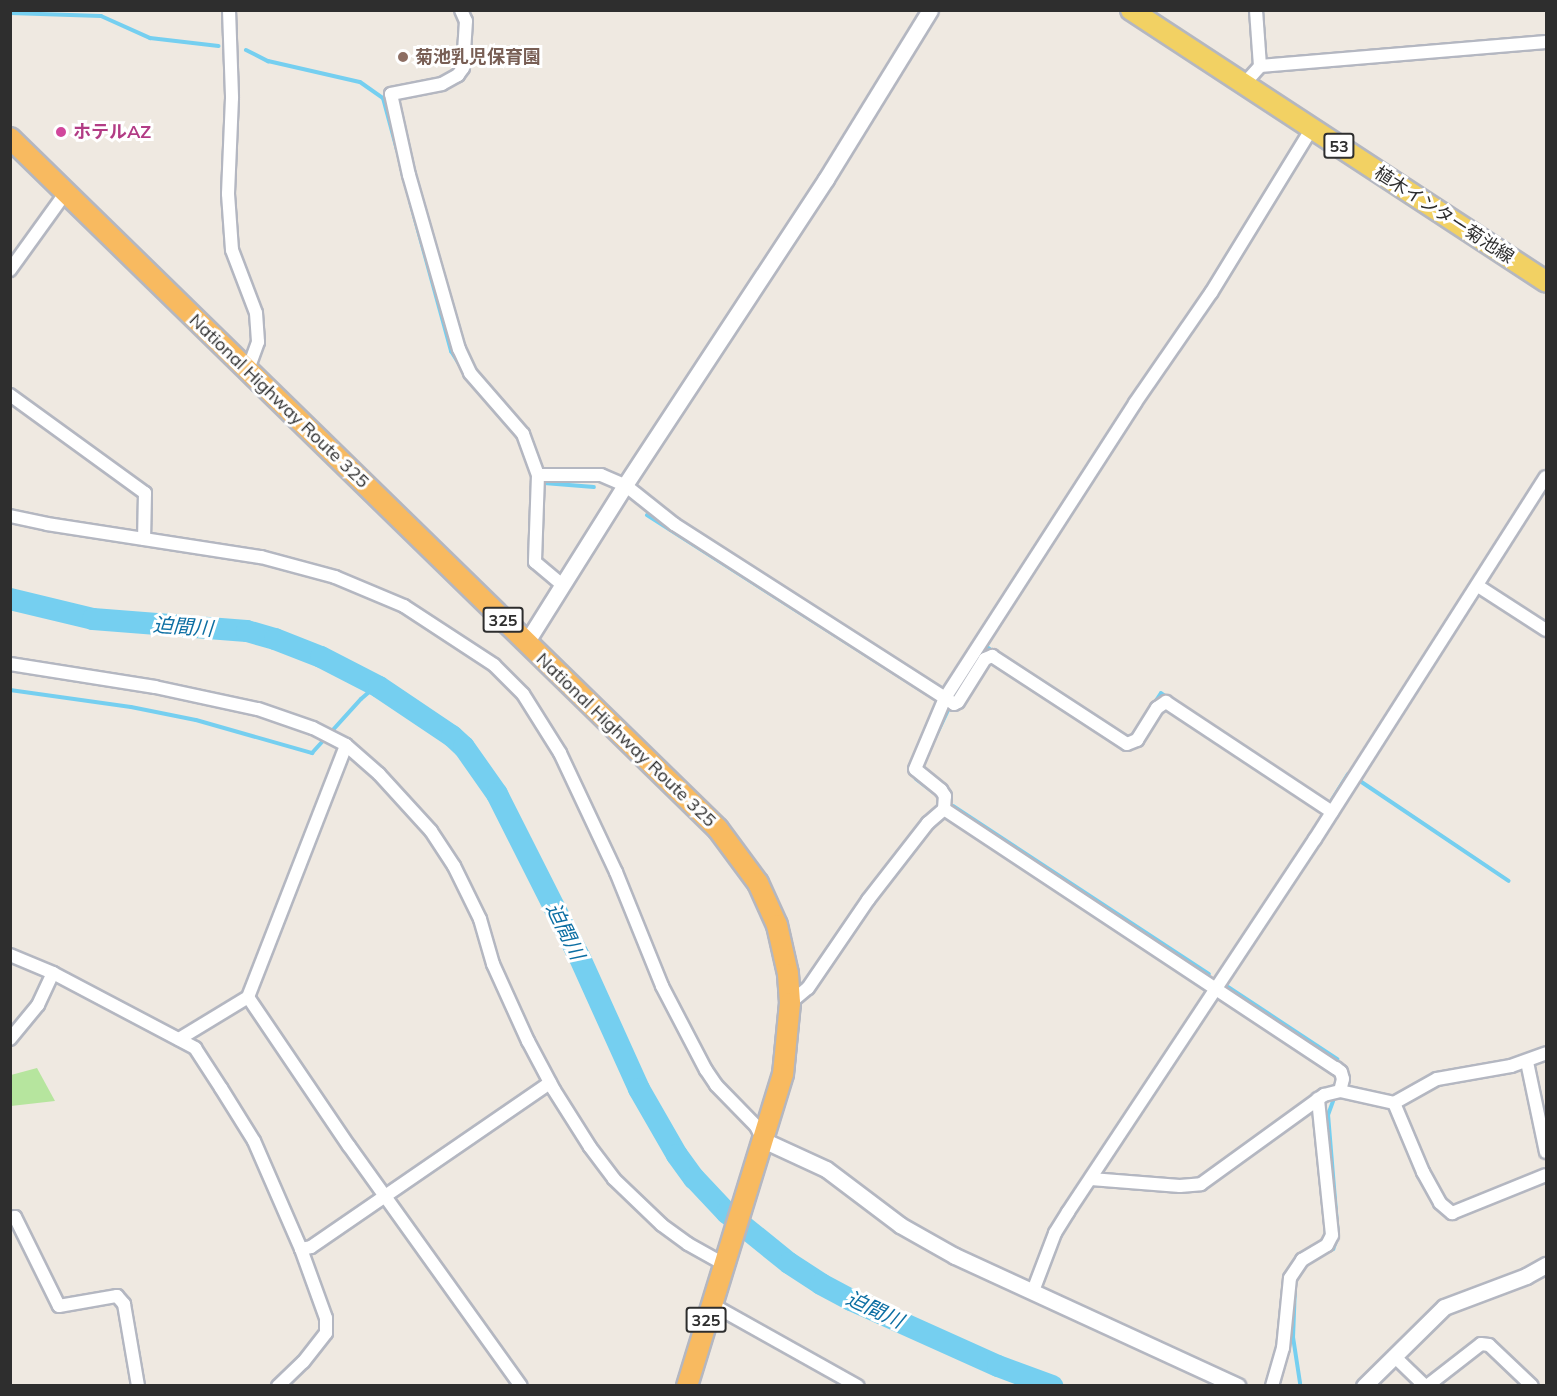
<!DOCTYPE html>
<meta charset="utf-8">
<style>
body{margin:0}
#map{position:relative;width:1557px;height:1396px;overflow:hidden;background:#efe9e1;font-family:Mulish,"Noto Sans JP",sans-serif}
div>[style]{position:absolute}
.green>*{inset:0;background:#b6e59e}
.stream>*{height:4px;margin:-2px;padding:0 2px;transform-origin:2px;border-radius:2px;background:#75cff0}
.river>*{height:22px;margin:-11px;padding:0 11px;transform-origin:11px;border-radius:11px;background:#75cff0}
.roads{filter:drop-shadow(2px 0 #b4b7c1) drop-shadow(-2px 0 #b4b7c1) drop-shadow(0 2px #b4b7c1) drop-shadow(0 -2px #b4b7c1)}
.minor>*{height:12px;margin:-6px;padding:0 6px;transform-origin:6px;border-radius:6px;background:#fff}
.tertiary>*{height:15px;margin:-7.5px;padding:0 7.5px;transform-origin:7.5px;border-radius:7.5px;background:#fff}
.primary>*{height:20px;margin:-10px;padding:0 10px;transform-origin:10px;border-radius:10px;background:#f2d163}
.trunk>*{height:20px;margin:-10px;padding:0 10px;transform-origin:10px;border-radius:10px;background:#f8ba60}
.dots>*{width:16px;height:16px;translate:-50% -50%;box-sizing:border-box;border:3px solid #fff;border-radius:50%}
span{translate:-50% -50%;white-space:nowrap;text-align:center;line-height:1.15;-webkit-text-stroke:6px #fff;paint-order:stroke}
.shield-label span{padding:2px 4px;background:#fff;border:2px solid;border-radius:4px;-webkit-text-stroke-width:0}
.shield-label{font-size:16px;color:#2e2e2e;font-weight:700}
.education-label{font-size:18px;color:#785e54;font-weight:700}
.left{translate:0 -50%;text-align:left}
.hotel-label{font-size:18px;color:#b23c85;font-weight:700}
.street-label{font-size:18px;color:#2e2e2e}
.water-label{font-size:20px;color:#0d6fa3;font-style:italic}
.frame{position:absolute;inset:0;border:12px solid #2e2e2e;pointer-events:none}
</style>
<div id="map">
<div class="green">
<div style="clip-path:polygon(37px 1068px,55px 1101px,11px 1106px,11px 1075px)"></div>
</div>
<div class="stream">
<div style="left:10px;top:13px;width:91px;rotate:1.9deg"></div>
<div style="left:101px;top:16px;width:54px;rotate:24.2deg"></div>
<div style="left:150px;top:38px;width:69px;rotate:6.6deg"></div>
<div style="left:246px;top:50px;width:25px;rotate:27deg"></div>
<div style="left:268px;top:61px;width:94px;rotate:12.9deg"></div>
<div style="left:360px;top:82px;width:28px;rotate:35deg"></div>
<div style="left:383px;top:98px;width:54px;rotate:74.9deg"></div>
<div style="left:399px;top:157px;width:19px;rotate:78deg"></div>
<div style="left:410px;top:201px;width:156px;rotate:74.7deg"></div>
<div style="left:451px;top:351px;width:28px;rotate:58deg"></div>
<div style="left:544px;top:483px;width:50px;rotate:4.6deg"></div>
<div style="left:647px;top:515px;width:332px;rotate:32.6deg"></div>
<div style="left:981px;top:656px;width:11px;rotate:-56deg"></div>
<div style="left:987px;top:647px;width:9px;rotate:36deg"></div>
<div style="left:10px;top:690px;width:122px;rotate:8deg"></div>
<div style="left:131px;top:707px;width:66px;rotate:11.3deg"></div>
<div style="left:196px;top:720px;width:121px;rotate:15.9deg"></div>
<div style="left:312px;top:753px;width:73px;rotate:-47.8deg"></div>
<div style="left:361px;top:699px;width:20px;rotate:-41deg"></div>
<div style="left:1153px;top:705px;width:14px;rotate:-56deg"></div>
<div style="left:1161px;top:693px;width:9px;rotate:36deg"></div>
<div style="left:931px;top:746px;width:42px;rotate:-64.7deg"></div>
<div style="left:918px;top:774px;width:5px;rotate:112deg"></div>
<div style="left:916px;top:779px;width:30px;rotate:37deg"></div>
<div style="left:1360px;top:781px;width:179px;rotate:33.9deg"></div>
<div style="left:1327px;top:804px;width:3px;rotate:-18deg"></div>
<div style="left:1330px;top:803px;width:34px;rotate:-58deg"></div>
<div style="left:953px;top:806px;width:306px;rotate:33.3deg"></div>
<div style="left:1228px;top:987px;width:131px;rotate:33.4deg"></div>
<div style="left:1326px;top:1252px;width:8px;rotate:-23deg"></div>
<div style="left:1333px;top:1249px;width:14px;rotate:-69deg"></div>
<div style="left:1338px;top:1236px;width:121px;rotate:-94.7deg"></div>
<div style="left:1328px;top:1115px;width:15px;rotate:-70deg"></div>
<div style="left:1295px;top:1286px;width:51px;rotate:92.2deg"></div>
<div style="left:1293px;top:1337px;width:47px;rotate:81.3deg"></div>
</div>
<div class="river">
<div style="left:10px;top:599px;width:85px;rotate:13.5deg"></div>
<div style="left:93px;top:619px;width:154px;rotate:4.5deg"></div>
<div style="left:247px;top:631px;width:29px;rotate:16deg"></div>
<div style="left:275px;top:639px;width:49px;rotate:21.4deg"></div>
<div style="left:321px;top:657px;width:65px;rotate:27.3deg"></div>
<div style="left:379px;top:687px;width:88px;rotate:33.9deg"></div>
<div style="left:452px;top:736px;width:16px;rotate:43deg"></div>
<div style="left:464px;top:747px;width:57px;rotate:54.9deg"></div>
<div style="left:497px;top:794px;width:182px;rotate:63.2deg"></div>
<div style="left:579px;top:956px;width:146px;rotate:65.7deg"></div>
<div style="left:639px;top:1089px;width:76px;rotate:60.1deg"></div>
<div style="left:677px;top:1155px;width:29px;rotate:54deg"></div>
<div style="left:694px;top:1178px;width:48px;rotate:46.7deg"></div>
<div style="left:727px;top:1213px;width:80px;rotate:38.9deg"></div>
<div style="left:789px;top:1263px;width:38px;rotate:33deg"></div>
<div style="left:821px;top:1284px;width:34px;rotate:28deg"></div>
<div style="left:851px;top:1300px;width:161px;rotate:24.2deg"></div>
<div style="left:998px;top:1366px;width:58px;rotate:20.3deg"></div>
</div>
<div class="roads">
<div class="minor">
<div style="left:229px;top:10px;width:88px;rotate:88deg"></div>
<div style="left:232px;top:98px;width:96px;rotate:92.4deg"></div>
<div style="left:228px;top:194px;width:56px;rotate:85.9deg"></div>
<div style="left:232px;top:250px;width:67px;rotate:69.1deg"></div>
<div style="left:256px;top:313px;width:29px;rotate:86deg"></div>
<div style="left:258px;top:342px;width:30px;rotate:110deg"></div>
<div style="left:461px;top:10px;width:12px;rotate:66deg"></div>
<div style="left:466px;top:21px;width:47px;rotate:93.7deg"></div>
<div style="left:463px;top:68px;width:9px;rotate:126deg"></div>
<div style="left:458px;top:75px;width:18px;rotate:151deg"></div>
<div style="left:442px;top:84px;width:52px;rotate:168.9deg"></div>
<div style="left:391px;top:94px;width:83px;rotate:77.5deg"></div>
<div style="left:409px;top:175px;width:181px;rotate:74deg"></div>
<div style="left:459px;top:349px;width:26px;rotate:65deg"></div>
<div style="left:470px;top:373px;width:81px;rotate:49deg"></div>
<div style="left:523px;top:434px;width:44px;rotate:69.9deg"></div>
<div style="left:538px;top:475px;width:87px;rotate:92deg"></div>
<div style="left:535px;top:562px;width:35px;rotate:40deg"></div>
<div style="left:1260px;top:66px;width:287px;rotate:-4.8deg"></div>
<div style="left:1244px;top:84px;width:24px;rotate:-48deg"></div>
<div style="left:1260px;top:66px;width:56px;rotate:-94.1deg"></div>
<div style="left:10px;top:270px;width:96px;rotate:-54.3deg"></div>
<div style="left:10px;top:395px;width:167px;rotate:36deg"></div>
<div style="left:145px;top:493px;width:46px;rotate:91.2deg"></div>
<div style="left:538px;top:475px;width:63px"></div>
<div style="left:601px;top:475px;width:26px;rotate:23deg"></div>
<div style="left:625px;top:485px;width:63px;rotate:38.5deg"></div>
<div style="left:674px;top:524px;width:333px;rotate:32.7deg"></div>
<div style="left:954px;top:704px;width:4px;rotate:-27deg"></div>
<div style="left:958px;top:702px;width:51px;rotate:-57.9deg"></div>
<div style="left:985px;top:659px;width:8px;rotate:-23deg"></div>
<div style="left:992px;top:656px;width:161px;rotate:33.1deg"></div>
<div style="left:1127px;top:744px;width:11px;rotate:-22deg"></div>
<div style="left:1137px;top:740px;width:38px;rotate:-58deg"></div>
<div style="left:1157px;top:708px;width:11px;rotate:-34deg"></div>
<div style="left:1166px;top:702px;width:199px;rotate:33.5deg"></div>
<div style="left:10px;top:516px;width:38px;rotate:12deg"></div>
<div style="left:47px;top:524px;width:217px;rotate:8.8deg"></div>
<div style="left:261px;top:557px;width:77px;rotate:15.1deg"></div>
<div style="left:335px;top:577px;width:75px;rotate:22.8deg"></div>
<div style="left:404px;top:606px;width:108px;rotate:33.2deg"></div>
<div style="left:494px;top:665px;width:41px;rotate:45deg"></div>
<div style="left:523px;top:694px;width:70px;rotate:57.9deg"></div>
<div style="left:560px;top:753px;width:132px;rotate:64.8deg"></div>
<div style="left:616px;top:872px;width:123px;rotate:68deg"></div>
<div style="left:662px;top:986px;width:95px;rotate:62.4deg"></div>
<div style="left:706px;top:1070px;width:18px;rotate:56deg"></div>
<div style="left:716px;top:1085px;width:57px;rotate:45.7deg"></div>
<div style="left:756px;top:1126px;width:16px;rotate:63deg"></div>
<div style="left:1478px;top:586px;width:81px;rotate:32.9deg"></div>
<div style="left:10px;top:664px;width:147px;rotate:9deg"></div>
<div style="left:155px;top:687px;width:105px;rotate:12.1deg"></div>
<div style="left:258px;top:709px;width:58px;rotate:19.1deg"></div>
<div style="left:313px;top:728px;width:37px;rotate:27deg"></div>
<div style="left:346px;top:745px;width:44px;rotate:41.3deg"></div>
<div style="left:379px;top:774px;width:77px;rotate:47.6deg"></div>
<div style="left:431px;top:831px;width:42px;rotate:56.7deg"></div>
<div style="left:454px;top:866px;width:59px;rotate:63.9deg"></div>
<div style="left:480px;top:919px;width:47px;rotate:73.9deg"></div>
<div style="left:493px;top:964px;width:85px;rotate:65.6deg"></div>
<div style="left:528px;top:1041px;width:55px;rotate:62deg"></div>
<div style="left:554px;top:1090px;width:67px;rotate:57.7deg"></div>
<div style="left:590px;top:1147px;width:40px;rotate:53deg"></div>
<div style="left:614px;top:1179px;width:66px;rotate:43.8deg"></div>
<div style="left:662px;top:1225px;width:32px;rotate:36deg"></div>
<div style="left:688px;top:1244px;width:41px;rotate:29.1deg"></div>
<div style="left:944px;top:809px;width:470px;rotate:33.5deg"></div>
<div style="left:1336px;top:1068px;width:6px;rotate:39deg"></div>
<div style="left:1341px;top:1072px;width:7px;rotate:74deg"></div>
<div style="left:1343px;top:1079px;width:12px;rotate:104deg"></div>
<div style="left:10px;top:955px;width:47px;rotate:22.7deg"></div>
<div style="left:53px;top:973px;width:161px;rotate:27.8deg"></div>
<div style="left:195px;top:1048px;width:48px;rotate:57deg"></div>
<div style="left:221px;top:1088px;width:62px;rotate:58.1deg"></div>
<div style="left:254px;top:1141px;width:118px;rotate:66.5deg"></div>
<div style="left:301px;top:1249px;width:73px;rotate:70.1deg"></div>
<div style="left:326px;top:1318px;width:15px;rotate:90deg"></div>
<div style="left:326px;top:1333px;width:37px;rotate:128deg"></div>
<div style="left:303px;top:1362px;width:35px;rotate:136deg"></div>
<div style="left:248px;top:997px;width:180px;rotate:55.9deg"></div>
<div style="left:349px;top:1146px;width:295px;rotate:54.4deg"></div>
<div style="left:790px;top:1003px;width:23px;rotate:-40deg"></div>
<div style="left:808px;top:988px;width:107px;rotate:-55.7deg"></div>
<div style="left:868px;top:900px;width:98px;rotate:-52.1deg"></div>
<div style="left:928px;top:823px;width:21px;rotate:-41deg"></div>
<div style="left:944px;top:809px;width:13px;rotate:-86deg"></div>
<div style="left:945px;top:796px;width:7px;rotate:-124deg"></div>
<div style="left:941px;top:790px;width:33px;rotate:-141deg"></div>
<div style="left:915px;top:769px;width:77px;rotate:-67.1deg"></div>
<div style="left:945px;top:698px;width:351px;rotate:-57.2deg"></div>
<div style="left:1135px;top:403px;width:134px;rotate:-55.4deg"></div>
<div style="left:1211px;top:293px;width:193px;rotate:-58.5deg"></div>
<div style="left:10px;top:1039px;width:44px;rotate:-50.5deg"></div>
<div style="left:38px;top:1005px;width:35px;rotate:-65deg"></div>
<div style="left:179px;top:1039px;width:81px;rotate:-31.3deg"></div>
<div style="left:248px;top:997px;width:270px;rotate:-68.7deg"></div>
<div style="left:1527px;top:1062px;width:92px;rotate:78.1deg"></div>
<div style="left:1394px;top:1103px;width:75px;rotate:67.2deg"></div>
<div style="left:1423px;top:1172px;width:35px;rotate:61deg"></div>
<div style="left:1440px;top:1203px;width:16px;rotate:40deg"></div>
<div style="left:1452px;top:1213px;width:101px;rotate:-22deg"></div>
<div style="left:1091px;top:1179px;width:89px;rotate:4.5deg"></div>
<div style="left:1180px;top:1186px;width:21px;rotate:-5deg"></div>
<div style="left:1201px;top:1184px;width:152px;rotate:-35.9deg"></div>
<div style="left:1324px;top:1095px;width:16px;rotate:-14deg"></div>
<div style="left:1340px;top:1091px;width:55px;rotate:12.5deg"></div>
<div style="left:1394px;top:1103px;width:49px;rotate:-29.2deg"></div>
<div style="left:1437px;top:1079px;width:75px;rotate:-10deg"></div>
<div style="left:1511px;top:1066px;width:37px;rotate:-20deg"></div>
<div style="left:10px;top:1218px;width:5px;rotate:-11deg"></div>
<div style="left:15px;top:1217px;width:99px;rotate:63.7deg"></div>
<div style="left:59px;top:1306px;width:59px;rotate:-9.8deg"></div>
<div style="left:117px;top:1296px;width:11px;rotate:49deg"></div>
<div style="left:124px;top:1304px;width:83px;rotate:80.3deg"></div>
<div style="left:301px;top:1249px;width:10px;rotate:-11deg"></div>
<div style="left:311px;top:1247px;width:290px;rotate:-34.5deg"></div>
<div style="left:1033px;top:1291px;width:62px;rotate:-69.2deg"></div>
<div style="left:1055px;top:1233px;width:25px;rotate:-58deg"></div>
<div style="left:1068px;top:1212px;width:447px;rotate:-56.5deg"></div>
<div style="left:1315px;top:839px;width:429px;rotate:-57.5deg"></div>
<div style="left:711px;top:1304px;width:168px;rotate:29.2deg"></div>
<div style="left:1394px;top:1356px;width:43px;rotate:44.1deg"></div>
<div style="left:1272px;top:1386px;width:40px;rotate:-74deg"></div>
<div style="left:1283px;top:1348px;width:70px;rotate:-84.3deg"></div>
<div style="left:1290px;top:1278px;width:22px;rotate:-56deg"></div>
<div style="left:1302px;top:1260px;width:29px;rotate:-31deg"></div>
<div style="left:1327px;top:1245px;width:11px;rotate:-63deg"></div>
<div style="left:1332px;top:1235px;width:137px;rotate:-95.9deg"></div>
<div style="left:1427px;top:1386px;width:68px;rotate:-37.9deg"></div>
<div style="left:1481px;top:1344px;width:8px;rotate:7deg"></div>
<div style="left:1489px;top:1345px;width:59px;rotate:43.6deg"></div>
</div>
<div class="tertiary">
<div style="left:526px;top:643px;width:186px;rotate:-57.9deg"></div>
<div style="left:625px;top:485px;width:366px;rotate:-56.7deg"></div>
<div style="left:826px;top:179px;width:198px;rotate:-58.4deg"></div>
<div style="left:763px;top:1140px;width:69px;rotate:24.7deg"></div>
<div style="left:826px;top:1169px;width:93px;rotate:37.1deg"></div>
<div style="left:900px;top:1225px;width:63px;rotate:29.4deg"></div>
<div style="left:955px;top:1256px;width:311px;rotate:24.7deg"></div>
<div style="left:1364px;top:1386px;width:112px;rotate:-44.6deg"></div>
<div style="left:1444px;top:1307px;width:88px;rotate:-20.7deg"></div>
<div style="left:1526px;top:1276px;width:23px;rotate:-29deg"></div>
</div>
<div class="primary">
<div style="left:1131px;top:10px;width:496px;rotate:33.2deg"></div>
</div>
<div class="trunk">
<div style="left:10px;top:138px;width:989px;rotate:44.3deg"></div>
<div style="left:718px;top:829px;width:67px;rotate:53.5deg"></div>
<div style="left:758px;top:883px;width:46px;rotate:65.7deg"></div>
<div style="left:777px;top:925px;width:50px;rotate:77.3deg"></div>
<div style="left:788px;top:974px;width:29px;rotate:86deg"></div>
<div style="left:790px;top:1003px;width:71px;rotate:95.6deg"></div>
<div style="left:783px;top:1074px;width:326px;rotate:107.1deg"></div>
</div>
</div>
<div class="dots">
<div style="left:403px;top:57px;background:#8d6e63"></div>
<div style="left:61px;top:132px;background:#d1479c"></div>
</div>
<div class="shield-label">
<span style="left:1339px;top:146px">53</span>
<span style="left:503px;top:620px">325</span>
<span style="left:706px;top:1320px">325</span>
</div>
<div class="education-label">
<span class="left" style="left:415px;top:57px">菊池乳児保育園</span>
</div>
<div class="hotel-label">
<span class="left" style="left:73px;top:132px">ホテルAZ</span>
</div>
<div class="street-label">
<span style="left:1444px;top:215px;rotate:33deg">植木インター菊池線</span>
<span style="left:279px;top:401px;rotate:44deg">National Highway Route 325</span>
<span style="left:626px;top:740px;rotate:44deg">National Highway Route 325</span>
</div>
<div class="water-label">
<span style="left:183px;top:626px;rotate:4deg">迫間川</span>
<span style="left:566px;top:931px;rotate:64deg">迫間川</span>
<span style="left:875px;top:1309px;rotate:25deg">迫間川</span>
</div>
<div class="frame"></div>
</div>
